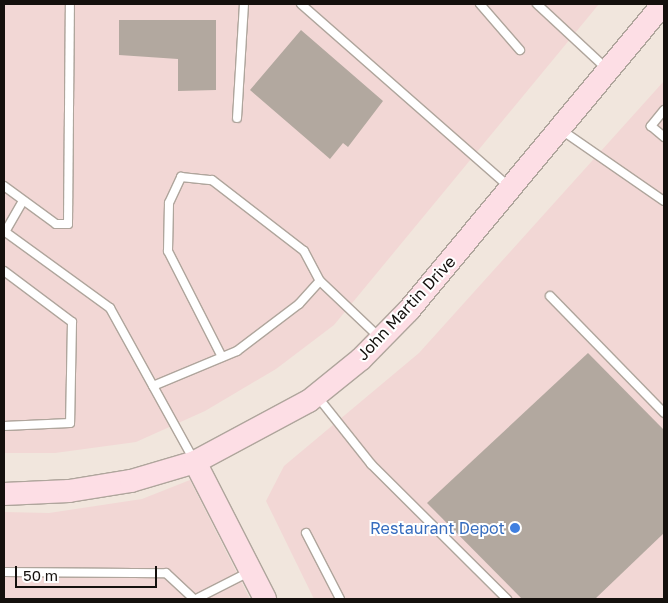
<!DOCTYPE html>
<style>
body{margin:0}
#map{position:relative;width:668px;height:603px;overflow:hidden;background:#f1e6dd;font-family:"Golos Text",sans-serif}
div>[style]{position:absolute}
.commercial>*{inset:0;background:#f2d7d5}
.building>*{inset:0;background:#b2a89f}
.roads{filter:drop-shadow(1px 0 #afa59c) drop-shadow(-1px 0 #afa59c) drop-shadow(0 1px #afa59c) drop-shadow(0 -1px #afa59c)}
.lane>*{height:8px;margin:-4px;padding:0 4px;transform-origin:4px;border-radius:4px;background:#fff}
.secondary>*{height:22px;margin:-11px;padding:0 11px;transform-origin:11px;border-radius:11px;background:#fddee5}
.dots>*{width:14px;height:14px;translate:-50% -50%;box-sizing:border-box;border:2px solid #fff;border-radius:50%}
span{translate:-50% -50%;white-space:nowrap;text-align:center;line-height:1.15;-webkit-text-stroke:4px #fff;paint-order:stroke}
.street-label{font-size:16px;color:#14100d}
.shop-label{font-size:16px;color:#366cbe}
.right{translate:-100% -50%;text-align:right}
.frame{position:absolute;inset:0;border:5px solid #14100d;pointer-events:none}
.scale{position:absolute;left:15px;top:566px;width:142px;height:22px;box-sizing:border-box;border:2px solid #14100d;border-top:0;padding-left:6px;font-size:15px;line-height:18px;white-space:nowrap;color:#14100d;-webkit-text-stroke:4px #fff;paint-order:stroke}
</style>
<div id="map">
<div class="commercial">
<div style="clip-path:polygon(4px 4px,599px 4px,334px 325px,276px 369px,205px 411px,136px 442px,55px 453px,4px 453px)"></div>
<div style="clip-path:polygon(664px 81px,664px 599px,314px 599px,266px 501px,284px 466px,419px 353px)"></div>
<div style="clip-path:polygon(190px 480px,250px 599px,4px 599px,4px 512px,49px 513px,142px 499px)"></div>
</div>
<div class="building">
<div style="clip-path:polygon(119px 20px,216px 20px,216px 90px,178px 91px,178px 59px,119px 55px)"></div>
<div style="clip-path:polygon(301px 30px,383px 101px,348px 147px,343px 143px,330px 159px,250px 90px)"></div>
<div style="clip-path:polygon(588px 353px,664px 430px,664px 533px,595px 599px,522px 599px,427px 503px)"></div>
</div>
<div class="roads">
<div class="lane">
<div style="left:301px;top:4px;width:277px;rotate:41.3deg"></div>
<div style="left:480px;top:4px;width:61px;rotate:49deg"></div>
<div style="left:537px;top:4px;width:96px;rotate:42.9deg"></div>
<div style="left:664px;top:110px;width:21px;rotate:129deg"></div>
<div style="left:651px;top:126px;width:17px;rotate:40deg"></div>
<div style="left:237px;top:118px;width:114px;rotate:-86.5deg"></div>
<div style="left:560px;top:129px;width:126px;rotate:34.7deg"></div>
<div style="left:4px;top:186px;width:64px;rotate:36.2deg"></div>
<div style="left:56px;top:224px;width:12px"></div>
<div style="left:68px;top:224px;width:220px;rotate:-89.5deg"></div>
<div style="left:4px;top:231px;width:131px;rotate:36deg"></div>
<div style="left:110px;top:308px;width:174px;rotate:61.1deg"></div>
<div style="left:5px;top:232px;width:34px;rotate:-60deg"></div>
<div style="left:4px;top:271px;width:85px;rotate:36.9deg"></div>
<div style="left:72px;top:322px;width:101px;rotate:91.1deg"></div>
<div style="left:70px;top:423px;width:66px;rotate:177.4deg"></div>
<div style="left:550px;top:296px;width:163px;rotate:45.7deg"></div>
<div style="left:222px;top:357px;width:119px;rotate:-117deg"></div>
<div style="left:168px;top:251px;width:48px;rotate:-88.8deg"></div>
<div style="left:169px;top:203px;width:29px;rotate:-65deg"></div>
<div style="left:181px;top:177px;width:31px;rotate:6deg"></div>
<div style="left:212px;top:180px;width:116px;rotate:37.7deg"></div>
<div style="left:304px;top:251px;width:34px;rotate:62deg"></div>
<div style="left:320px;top:281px;width:83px;rotate:43.5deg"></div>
<div style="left:153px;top:386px;width:91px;rotate:-22.6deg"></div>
<div style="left:237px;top:351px;width:78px;rotate:-37.2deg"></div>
<div style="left:299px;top:304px;width:31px;rotate:-48deg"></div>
<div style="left:317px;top:396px;width:87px;rotate:51.5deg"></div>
<div style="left:371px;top:464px;width:192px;rotate:44.8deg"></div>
<div style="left:306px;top:533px;width:74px;rotate:62.7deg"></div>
<div style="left:4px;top:572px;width:162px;rotate:0.4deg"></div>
<div style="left:166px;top:573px;width:38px;rotate:43deg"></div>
<div style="left:196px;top:599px;width:59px;rotate:-27deg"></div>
</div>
<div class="secondary">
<div style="left:195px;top:462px;width:154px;rotate:62.9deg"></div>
<div style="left:4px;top:494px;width:65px;rotate:-2.6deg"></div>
<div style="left:69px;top:491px;width:63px;rotate:-9.2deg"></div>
<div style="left:131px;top:481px;width:67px;rotate:-16.5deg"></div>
<div style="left:195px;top:462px;width:129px;rotate:-28.2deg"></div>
<div style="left:309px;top:401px;width:67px;rotate:-38.9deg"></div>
<div style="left:361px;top:359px;width:69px;rotate:-45.6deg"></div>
<div style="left:409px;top:310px;width:398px;rotate:-50.3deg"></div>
</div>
</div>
<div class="dots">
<div style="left:515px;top:528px;background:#3f7fe0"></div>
</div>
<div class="street-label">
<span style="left:406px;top:308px;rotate:-47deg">John Martin Drive</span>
</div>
<div class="shop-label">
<span class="right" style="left:505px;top:528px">Restaurant Depot</span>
</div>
<div class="frame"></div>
<div class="scale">50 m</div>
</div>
